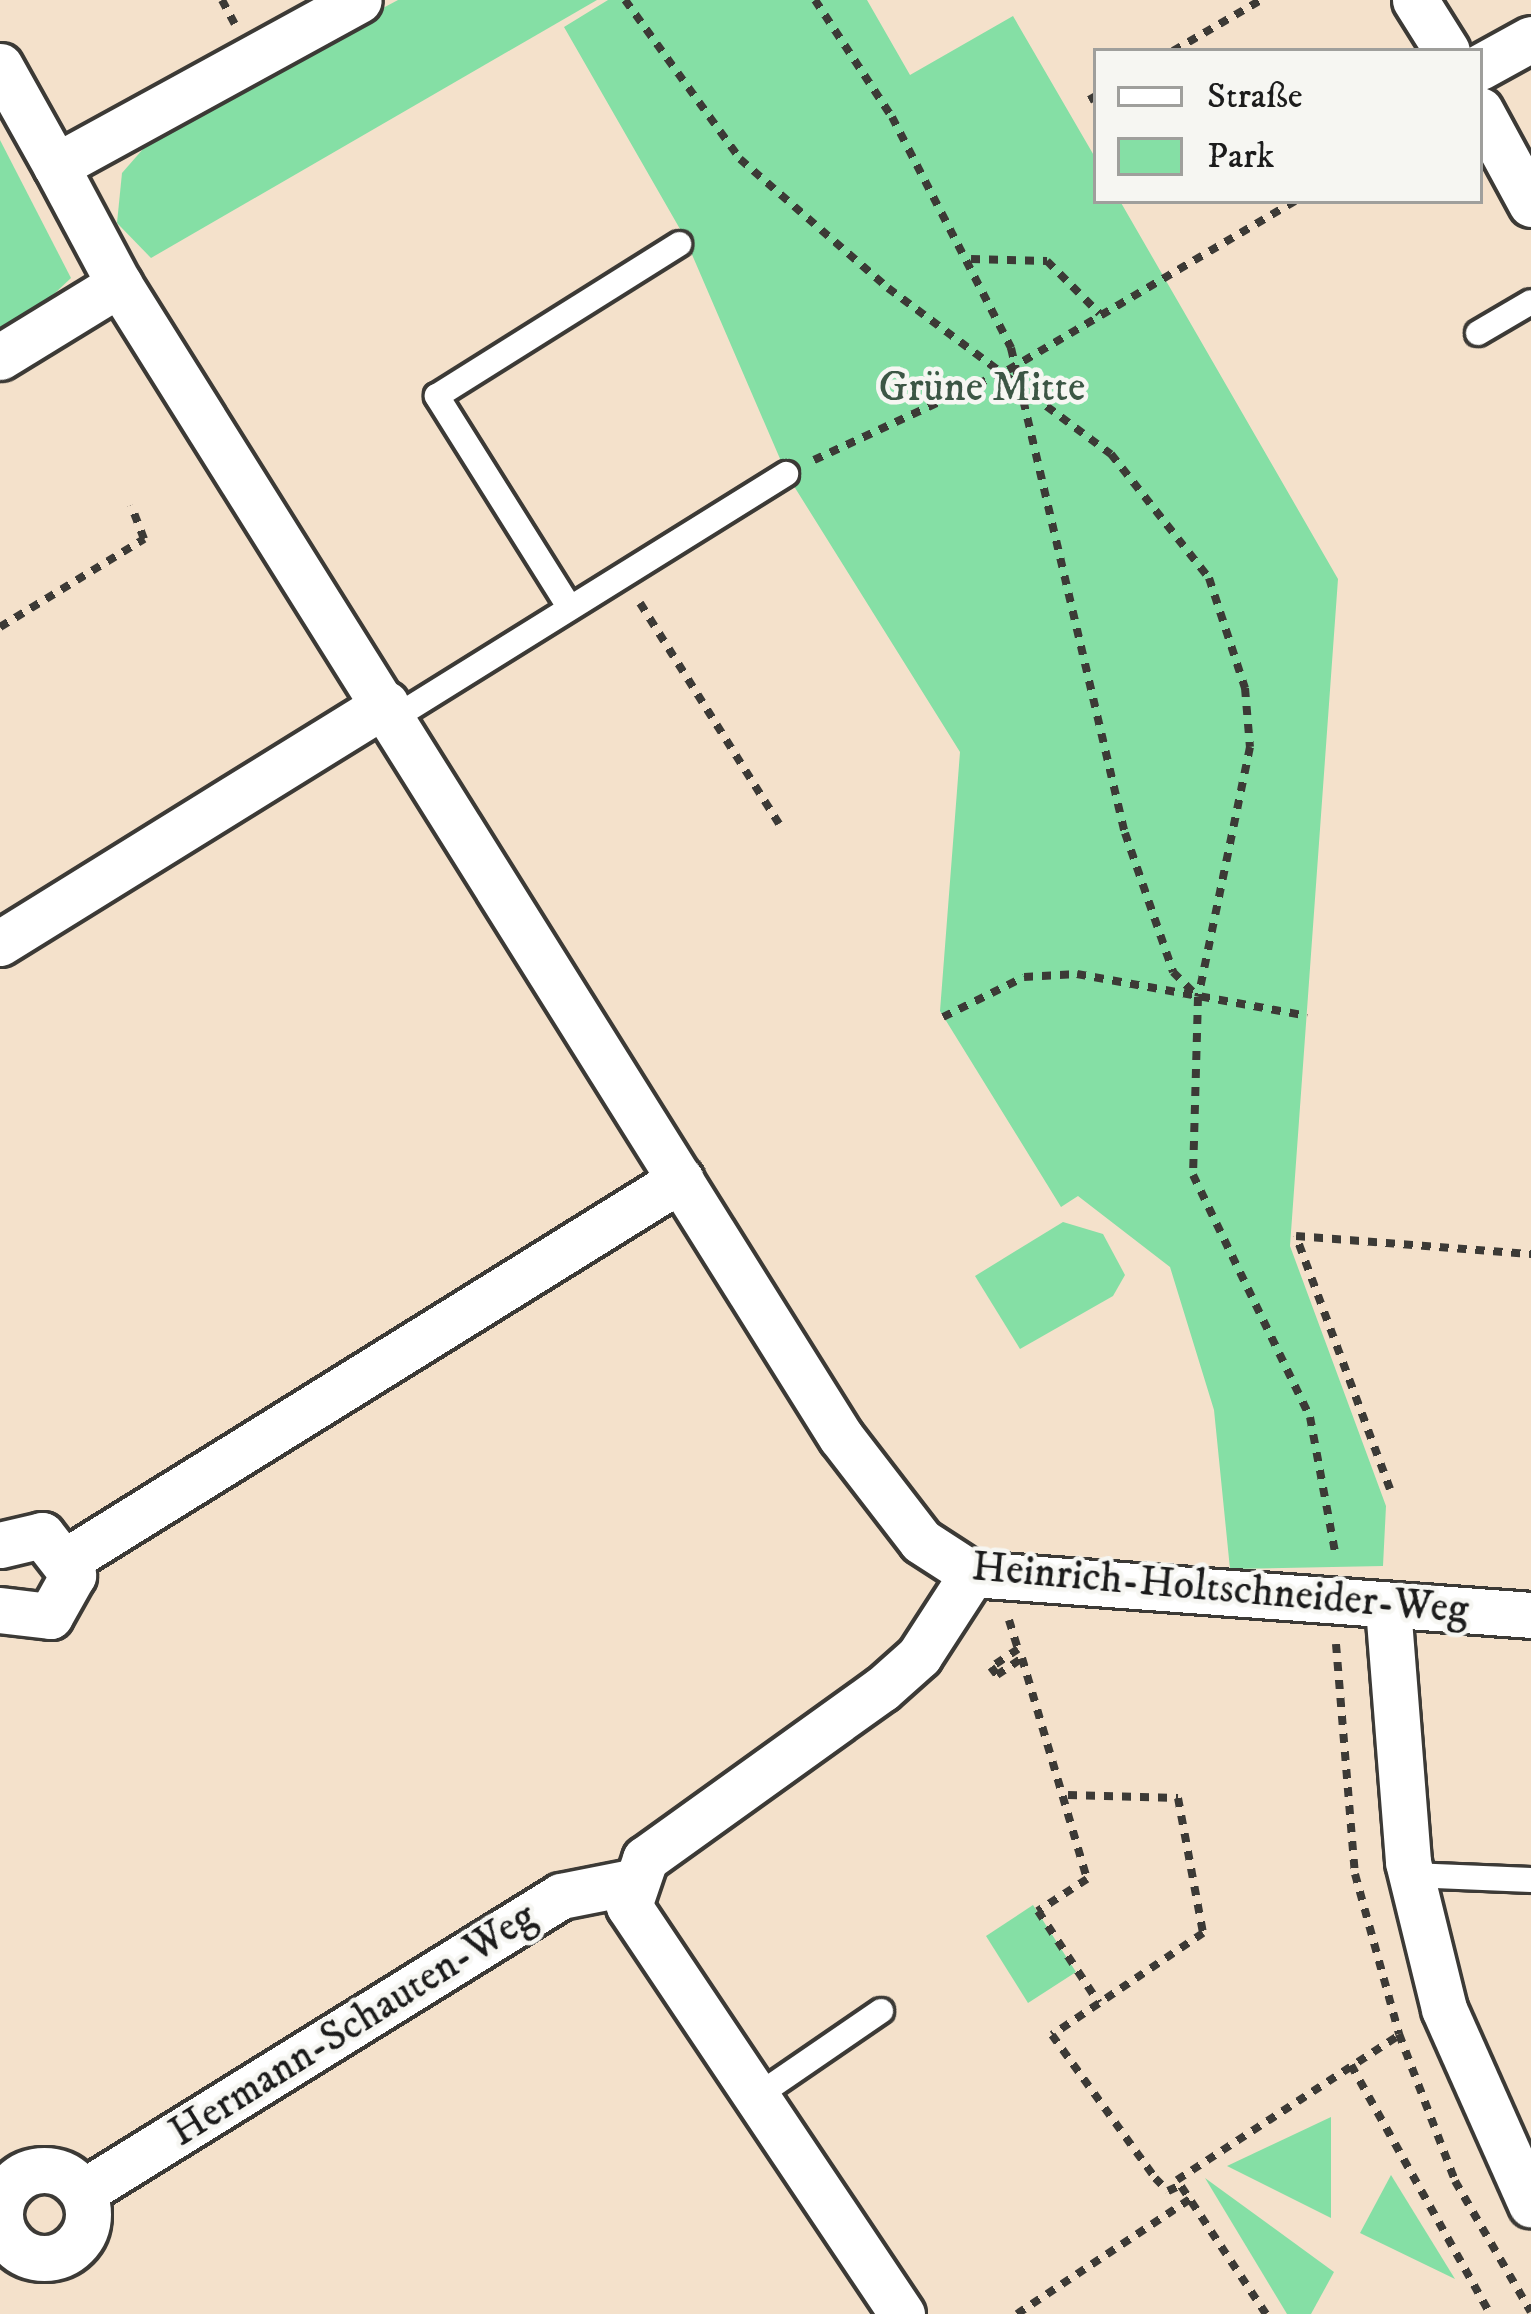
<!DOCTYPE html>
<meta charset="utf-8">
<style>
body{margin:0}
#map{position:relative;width:1531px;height:2314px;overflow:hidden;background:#f4e1cb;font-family:"IM FELL DW Pica",serif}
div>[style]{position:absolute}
.green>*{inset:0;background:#85dfa5}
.path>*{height:8px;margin-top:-4px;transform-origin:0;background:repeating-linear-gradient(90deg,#3c3a36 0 9px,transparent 0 18px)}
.roads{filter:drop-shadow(3px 0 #3c3a36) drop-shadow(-3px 0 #3c3a36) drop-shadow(0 3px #3c3a36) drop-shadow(0 -3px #3c3a36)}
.lane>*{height:24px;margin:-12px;padding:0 12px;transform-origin:12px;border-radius:12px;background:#fff}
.street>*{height:45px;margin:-22.5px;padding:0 22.5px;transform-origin:22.5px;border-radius:22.5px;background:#fff}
.street>.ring{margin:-22.5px;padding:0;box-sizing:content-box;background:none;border:45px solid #fff;border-radius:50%}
span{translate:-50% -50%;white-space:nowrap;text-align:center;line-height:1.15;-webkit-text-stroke:9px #f6f6f2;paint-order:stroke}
.park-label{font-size:42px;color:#3c5645}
.street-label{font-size:42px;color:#1c1c1c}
.legend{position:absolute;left:1093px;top:48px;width:390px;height:156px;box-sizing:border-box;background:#f6f6f2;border:3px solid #9f9f9c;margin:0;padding:15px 21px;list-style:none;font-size:36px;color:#1c1c1c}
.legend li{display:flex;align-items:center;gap:24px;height:60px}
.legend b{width:60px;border:3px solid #9f9f9c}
</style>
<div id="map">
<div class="green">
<div style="clip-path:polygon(398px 0,597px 0,151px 258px,117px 223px,122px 173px,164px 125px)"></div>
<div style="clip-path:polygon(608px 0,867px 0,910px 75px,1013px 16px,1096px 159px,1096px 201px,1120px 201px,1338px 579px,1290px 1246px,1386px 1506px,1383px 1566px,1230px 1569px,1214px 1410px,1170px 1267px,1078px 1196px,1061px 1207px,940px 1011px,960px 752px,787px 475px,684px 236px,564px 27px)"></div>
<div style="clip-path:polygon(0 140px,71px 278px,0 345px)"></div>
<div style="clip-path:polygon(1063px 1222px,1103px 1234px,1125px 1275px,1113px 1296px,1020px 1349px,975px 1276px)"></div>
<div style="clip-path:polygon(1033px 1905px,1076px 1972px,1028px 2003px,986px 1936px)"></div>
<div style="clip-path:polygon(1331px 2117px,1331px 2218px,1227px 2166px)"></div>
<div style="clip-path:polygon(1391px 2175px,1455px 2279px,1360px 2233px)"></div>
<div style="clip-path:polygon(1205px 2178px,1334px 2272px,1311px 2314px,1287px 2314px)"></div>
</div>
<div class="path">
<div style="left:222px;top:0;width:27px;rotate:62deg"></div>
<div style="left:625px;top:0;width:196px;rotate:54.1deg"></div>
<div style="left:740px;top:159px;width:196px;rotate:41.1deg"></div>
<div style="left:888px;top:288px;width:278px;rotate:36.7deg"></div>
<div style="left:1111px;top:454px;width:158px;rotate:51.7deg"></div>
<div style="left:1209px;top:578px;width:116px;rotate:71.9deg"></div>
<div style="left:1245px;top:688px;width:59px;rotate:85.2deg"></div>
<div style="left:1250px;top:747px;width:255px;rotate:101.7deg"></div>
<div style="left:1198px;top:997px;width:178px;rotate:91.6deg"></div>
<div style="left:1193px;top:1175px;width:269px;rotate:64.2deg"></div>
<div style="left:1310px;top:1417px;width:142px;rotate:79.5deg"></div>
<div style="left:815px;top:0;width:140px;rotate:56.7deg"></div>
<div style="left:892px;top:117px;width:260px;rotate:62.7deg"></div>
<div style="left:1011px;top:348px;width:498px;rotate:76.8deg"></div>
<div style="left:1125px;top:833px;width:147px;rotate:70.9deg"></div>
<div style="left:1173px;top:972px;width:35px;rotate:45deg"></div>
<div style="left:1173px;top:51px;width:102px;rotate:-30.1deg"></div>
<div style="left:1089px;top:100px;width:8px;rotate:-30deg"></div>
<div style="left:971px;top:259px;width:76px;rotate:1.5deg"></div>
<div style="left:1047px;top:261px;width:74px;rotate:45deg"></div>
<div style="left:814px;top:460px;width:214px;rotate:-24.9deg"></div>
<div style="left:1008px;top:370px;width:333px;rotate:-30.5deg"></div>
<div style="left:640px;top:603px;width:261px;rotate:57.8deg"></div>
<div style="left:0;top:627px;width:169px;rotate:-31.4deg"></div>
<div style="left:144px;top:539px;width:36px;rotate:-111deg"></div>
<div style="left:943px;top:1017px;width:90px;rotate:-26.3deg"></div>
<div style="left:1024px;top:977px;width:53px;rotate:-3.2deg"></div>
<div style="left:1077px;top:974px;width:234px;rotate:10.3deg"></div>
<div style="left:1390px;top:1489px;width:270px;rotate:-110.4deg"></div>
<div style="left:1296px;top:1236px;width:236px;rotate:4.4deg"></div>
<div style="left:1009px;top:1620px;width:30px;rotate:73deg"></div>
<div style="left:1018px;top:1649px;width:32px;rotate:146deg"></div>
<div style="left:991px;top:1667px;width:10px;rotate:53deg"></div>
<div style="left:997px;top:1675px;width:30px;rotate:-34deg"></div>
<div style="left:1022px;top:1658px;width:230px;rotate:73.6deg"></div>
<div style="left:1087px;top:1879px;width:59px;rotate:146.9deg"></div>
<div style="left:1038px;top:1911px;width:110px;rotate:56.5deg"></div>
<div style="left:1336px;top:1644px;width:231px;rotate:85.3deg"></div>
<div style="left:1355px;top:1874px;width:166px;rotate:74.6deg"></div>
<div style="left:1399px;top:2034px;width:157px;rotate:69.1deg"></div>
<div style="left:1455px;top:2181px;width:151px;rotate:59.9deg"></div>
<div style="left:1068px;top:1795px;width:110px;rotate:1.6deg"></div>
<div style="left:1178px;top:1798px;width:137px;rotate:79.5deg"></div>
<div style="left:1203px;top:1933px;width:182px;rotate:146deg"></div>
<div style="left:1052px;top:2035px;width:176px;rotate:54.2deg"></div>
<div style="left:1155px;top:2178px;width:18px;rotate:45deg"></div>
<div style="left:1168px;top:2191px;width:14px;rotate:-25deg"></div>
<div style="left:1351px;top:2065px;width:285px;rotate:60.8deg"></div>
<div style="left:1017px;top:2314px;width:208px;rotate:-33.6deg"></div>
<div style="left:1266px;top:2314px;width:161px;rotate:-123.6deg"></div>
<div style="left:1177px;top:2180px;width:267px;rotate:-33.1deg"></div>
</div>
<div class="roads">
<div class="lane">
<div style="left:1478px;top:333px;width:61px;rotate:-30.3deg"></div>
<div style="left:568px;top:605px;width:247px;rotate:-122.1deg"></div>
<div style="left:437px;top:396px;width:286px;rotate:-32.1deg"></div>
<div style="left:394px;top:718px;width:462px;rotate:-31.9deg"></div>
<div style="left:1411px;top:1875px;width:120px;rotate:2.4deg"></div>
<div style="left:754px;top:2098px;width:154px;rotate:-34.4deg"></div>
<div style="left:0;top:2245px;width:10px;rotate:-29deg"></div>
</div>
<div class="street">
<div style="left:1415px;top:0;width:60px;rotate:57.9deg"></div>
<div style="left:0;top:66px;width:115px;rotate:60.8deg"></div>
<div style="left:56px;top:166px;width:345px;rotate:-28.7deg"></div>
<div style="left:1480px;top:67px;width:58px;rotate:-28.8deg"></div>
<div style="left:1480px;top:110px;width:107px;rotate:61.5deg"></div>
<div style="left:56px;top:166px;width:134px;rotate:61.9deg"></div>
<div style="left:119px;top:284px;width:1360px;rotate:57.95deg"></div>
<div style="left:841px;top:1437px;width:131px;rotate:52.4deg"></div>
<div style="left:921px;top:1541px;width:61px;rotate:32.9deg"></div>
<div style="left:972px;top:1574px;width:561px;rotate:4.19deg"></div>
<div style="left:0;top:357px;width:140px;rotate:-31.5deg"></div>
<div style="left:0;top:943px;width:454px;rotate:-31.8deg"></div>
<div style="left:0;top:1545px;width:43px;rotate:-13.4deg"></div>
<div style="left:42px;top:1535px;width:51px;rotate:52.2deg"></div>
<div style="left:73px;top:1575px;width:47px;rotate:119.3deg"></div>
<div style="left:50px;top:1616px;width:50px;rotate:-173.2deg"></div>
<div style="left:69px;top:1559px;width:720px;rotate:-31.84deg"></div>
<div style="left:1388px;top:1607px;width:256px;rotate:85.5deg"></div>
<div style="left:1408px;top:1862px;width:151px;rotate:76.2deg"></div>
<div style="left:1444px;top:2009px;width:214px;rotate:66deg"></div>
<div class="ring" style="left:0;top:2170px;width:43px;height:43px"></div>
<div style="left:83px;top:2192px;width:562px;rotate:-31.77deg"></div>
<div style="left:561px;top:1896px;width:72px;rotate:-11.2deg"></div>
<div style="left:902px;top:2314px;width:491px;rotate:-123.8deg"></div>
<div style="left:629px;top:1906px;width:50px;rotate:-71.2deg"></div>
<div style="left:645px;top:1859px;width:292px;rotate:-35.7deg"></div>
<div style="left:882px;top:1689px;width:50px;rotate:-41.7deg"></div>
<div style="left:919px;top:1656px;width:98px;rotate:-57.1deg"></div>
</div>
</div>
<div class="park-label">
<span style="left:982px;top:388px">Grüne Mitte</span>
</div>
<div class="street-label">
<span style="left:1220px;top:1589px;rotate:5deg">Heinrich-Holtschneider-Weg</span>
<span style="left:353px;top:2025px;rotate:-32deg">Hermann-Schauten-Weg</span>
</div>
<ul class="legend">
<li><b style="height:15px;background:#fff"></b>Straße</li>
<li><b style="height:33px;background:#85dfa5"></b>Park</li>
</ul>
</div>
